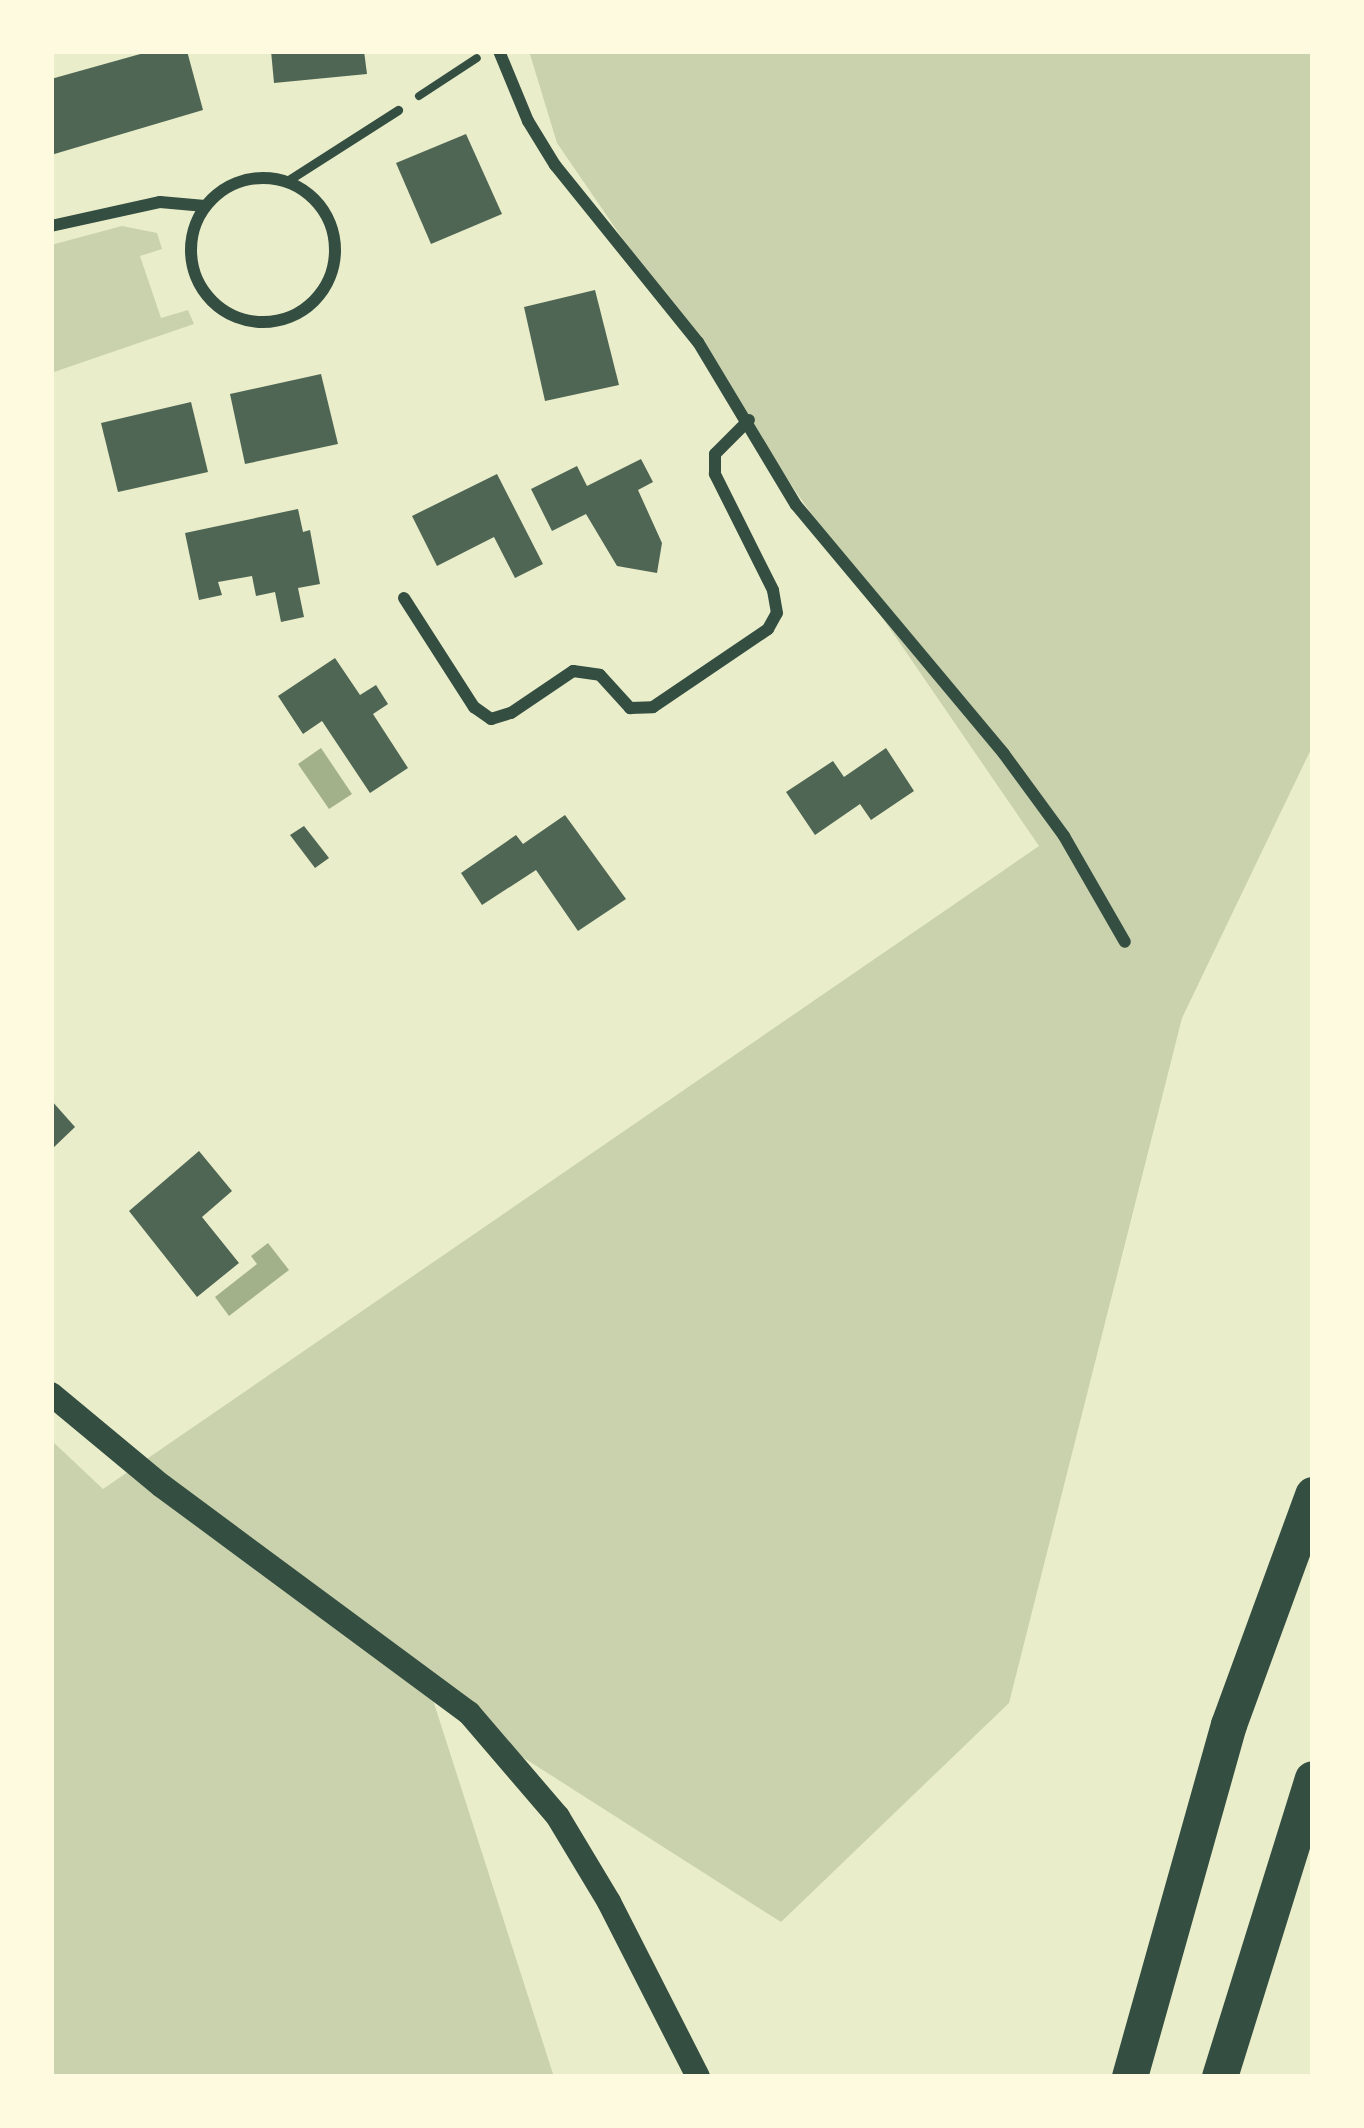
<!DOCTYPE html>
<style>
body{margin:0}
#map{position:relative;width:1364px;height:2128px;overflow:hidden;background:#e9edc9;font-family:Rubik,sans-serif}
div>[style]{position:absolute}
.green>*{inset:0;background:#cad2ad}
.water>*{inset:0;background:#a3b18a}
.building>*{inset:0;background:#4f6655}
.path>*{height:8px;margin:-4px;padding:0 4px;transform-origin:4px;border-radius:4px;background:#344e41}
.service>*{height:9px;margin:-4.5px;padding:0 4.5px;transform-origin:4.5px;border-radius:4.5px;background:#344e41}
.minor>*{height:12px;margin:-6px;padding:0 6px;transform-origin:6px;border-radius:6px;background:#344e41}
.minor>.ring{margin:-6px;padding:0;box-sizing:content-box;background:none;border:12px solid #344e41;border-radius:50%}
.secondary>*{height:24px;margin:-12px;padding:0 12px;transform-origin:12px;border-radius:12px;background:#344e41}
.motorway>*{height:36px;margin:-18px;padding:0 18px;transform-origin:18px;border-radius:18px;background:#344e41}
span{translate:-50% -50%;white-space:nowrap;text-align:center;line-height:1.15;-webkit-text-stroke:12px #fefae0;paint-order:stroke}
.frame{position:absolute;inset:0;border:54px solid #fefae0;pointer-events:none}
</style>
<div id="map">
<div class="green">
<div style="clip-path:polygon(529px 51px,1313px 51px,1313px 745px,1182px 1018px,1009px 1703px,781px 1922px,433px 1700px,554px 2077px,51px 2077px,51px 1440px,103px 1489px,1039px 846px,557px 143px)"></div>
<div style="clip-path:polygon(122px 226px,157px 233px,162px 249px,140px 256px,161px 318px,188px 310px,194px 324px,51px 373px,51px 245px)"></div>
</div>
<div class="water">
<div style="clip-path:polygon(321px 748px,352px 794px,329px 809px,298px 764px)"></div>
<div style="clip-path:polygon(268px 1243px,289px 1270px,229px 1316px,215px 1297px,257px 1264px,251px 1256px)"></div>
</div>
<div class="building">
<div style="clip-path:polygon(151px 51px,187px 51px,203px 110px,51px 155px,51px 79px)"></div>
<div style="clip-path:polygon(271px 51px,364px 51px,367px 74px,274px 83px)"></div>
<div style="clip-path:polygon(466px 134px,502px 214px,431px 244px,396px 163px)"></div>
<div style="clip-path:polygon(595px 290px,619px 385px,545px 401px,524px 307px)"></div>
<div style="clip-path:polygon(321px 374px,338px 444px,245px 464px,230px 394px)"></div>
<div style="clip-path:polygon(191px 402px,208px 472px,118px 492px,101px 423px)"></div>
<div style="clip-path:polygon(641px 459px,653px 482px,638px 490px,662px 543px,657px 573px,617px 566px,586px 514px,552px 531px,531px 489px,577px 466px,587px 486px)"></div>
<div style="clip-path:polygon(497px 474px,543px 564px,515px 578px,494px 537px,437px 566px,412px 516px)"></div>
<div style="clip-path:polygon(298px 509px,303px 532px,310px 530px,320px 584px,298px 588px,304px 617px,281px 622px,275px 592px,256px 596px,252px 576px,218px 582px,222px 595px,199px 600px,185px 533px)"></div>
<div style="clip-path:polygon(335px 658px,360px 695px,376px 685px,388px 704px,373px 714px,408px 768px,370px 793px,322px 721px,303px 734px,278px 696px)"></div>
<div style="clip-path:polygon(886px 748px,914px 791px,871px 820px,860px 804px,815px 835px,786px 792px,833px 761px,844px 777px)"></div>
<div style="clip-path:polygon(565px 815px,626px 899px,578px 931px,536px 870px,482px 905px,461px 873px,516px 835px,523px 844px)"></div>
<div style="clip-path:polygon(304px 826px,329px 858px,315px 868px,290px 835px)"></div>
<div style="clip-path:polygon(51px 1100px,75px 1127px,51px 1150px)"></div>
<div style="clip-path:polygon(199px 1151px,232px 1191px,202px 1217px,239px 1263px,197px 1297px,129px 1211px)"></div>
</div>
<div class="path">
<div style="left:419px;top:96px;width:69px;rotate:-33.2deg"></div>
</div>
<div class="service">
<div style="left:287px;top:181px;width:132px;rotate:-32.6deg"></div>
</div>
<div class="minor">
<div style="left:499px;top:51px;width:76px;rotate:67.5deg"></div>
<div style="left:528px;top:121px;width:52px;rotate:58.5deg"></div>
<div style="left:555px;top:165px;width:228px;rotate:51.1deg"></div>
<div style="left:698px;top:342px;width:190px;rotate:59deg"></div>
<div style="left:796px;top:505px;width:324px;rotate:50.1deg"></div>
<div style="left:1004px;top:754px;width:102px;rotate:53.8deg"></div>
<div style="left:1064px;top:836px;width:122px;rotate:60.1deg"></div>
<div class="ring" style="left:191px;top:178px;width:132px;height:132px"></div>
<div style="left:51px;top:226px;width:112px;rotate:-12.4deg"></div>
<div style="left:160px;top:202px;width:45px;rotate:5.1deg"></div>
<div style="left:404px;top:598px;width:130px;rotate:57.3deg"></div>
<div style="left:474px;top:707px;width:21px;rotate:35deg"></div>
<div style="left:491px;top:719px;width:21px;rotate:-17deg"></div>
<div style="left:511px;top:713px;width:75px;rotate:-34.1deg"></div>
<div style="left:573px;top:671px;width:27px;rotate:8deg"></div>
<div style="left:600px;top:675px;width:45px;rotate:47.7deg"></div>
<div style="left:630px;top:708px;width:23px;rotate:-2deg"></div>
<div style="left:653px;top:707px;width:139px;rotate:-34.1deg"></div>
<div style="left:768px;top:629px;width:18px;rotate:-61deg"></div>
<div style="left:777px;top:613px;width:23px;rotate:-100deg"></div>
<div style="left:773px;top:590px;width:130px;rotate:-116.6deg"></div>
<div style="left:715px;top:474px;width:20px;rotate:-90deg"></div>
<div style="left:715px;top:454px;width:48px;rotate:-45deg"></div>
</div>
<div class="secondary">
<div style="left:51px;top:1394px;width:144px;rotate:39.7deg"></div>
<div style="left:162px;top:1486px;width:382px;rotate:36.5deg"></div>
<div style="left:469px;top:1713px;width:137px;rotate:49.4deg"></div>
<div style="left:558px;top:1817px;width:99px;rotate:59deg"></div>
<div style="left:609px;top:1902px;width:196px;rotate:63deg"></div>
</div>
<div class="motorway">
<div style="left:1130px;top:2077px;width:366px;rotate:-74.3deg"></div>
<div style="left:1229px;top:1725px;width:245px;rotate:-69.9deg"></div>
<div style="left:1220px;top:2077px;width:312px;rotate:-72.7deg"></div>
</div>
<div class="frame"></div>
</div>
